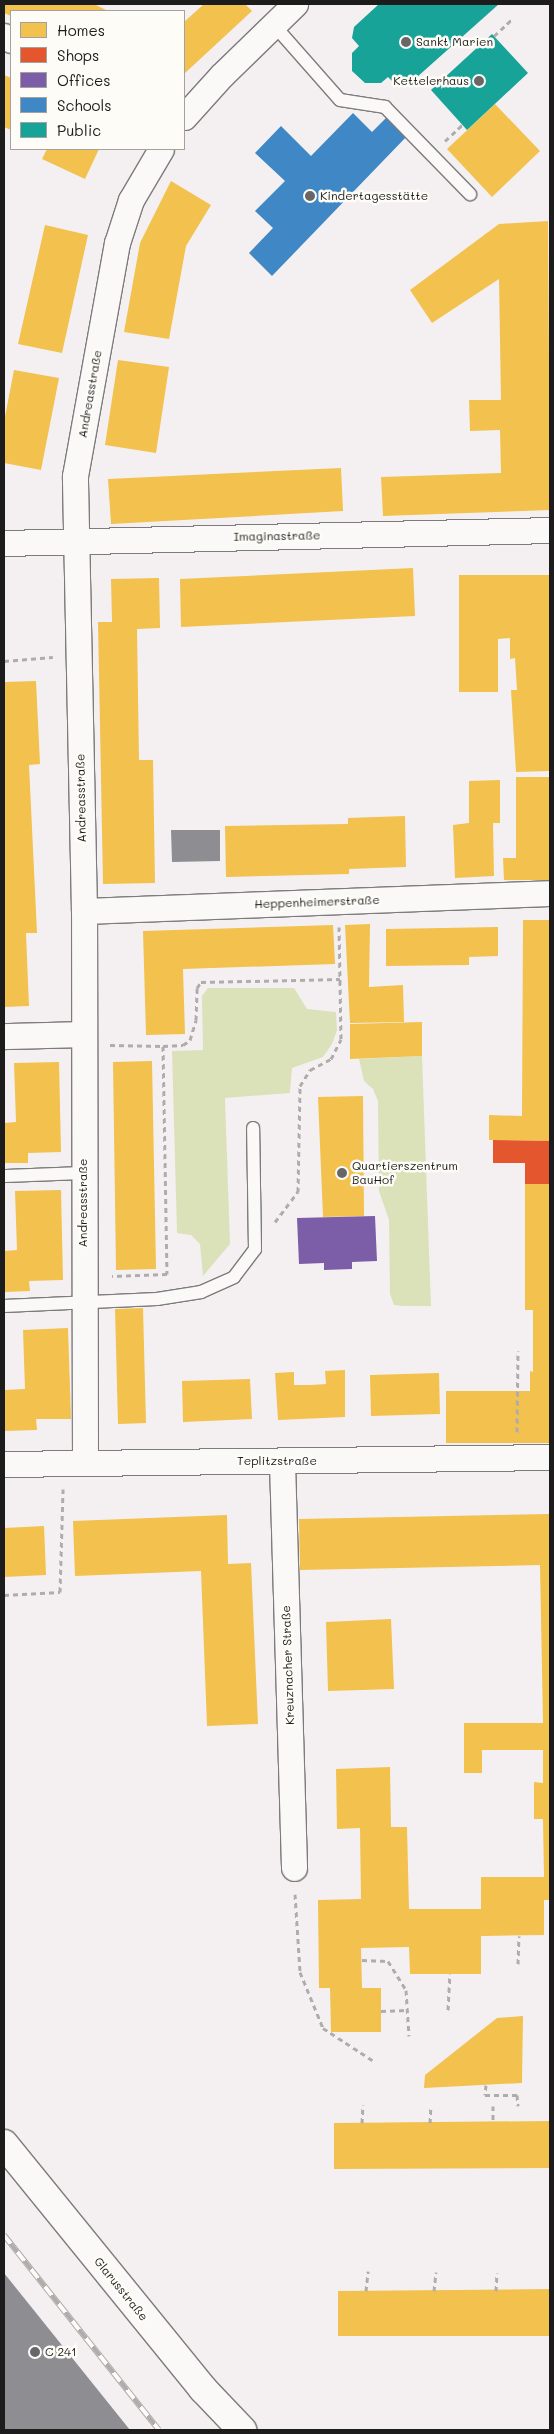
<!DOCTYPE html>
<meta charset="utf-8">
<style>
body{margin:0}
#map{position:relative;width:554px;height:2434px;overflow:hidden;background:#f4f0f2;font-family:Mali,sans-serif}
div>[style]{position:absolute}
.green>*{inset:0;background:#dbe2b9}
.homes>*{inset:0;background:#f2c14e}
.shops>*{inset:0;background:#e4572e}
.offices>*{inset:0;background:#7b5ea7}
.schools>*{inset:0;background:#3f88c5}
.public>*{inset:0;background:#17a398}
.industry>*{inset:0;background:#8d8d92}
.path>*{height:3px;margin-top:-1.5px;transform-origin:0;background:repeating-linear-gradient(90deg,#aeadac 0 5px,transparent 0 9px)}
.roads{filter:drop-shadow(1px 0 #7d7b7c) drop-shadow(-1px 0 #7d7b7c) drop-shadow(0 1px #7d7b7c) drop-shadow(0 -1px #7d7b7c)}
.service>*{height:12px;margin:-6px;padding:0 6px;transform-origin:6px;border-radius:6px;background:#faf9f8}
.minor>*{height:25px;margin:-12.5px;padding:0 12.5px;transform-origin:12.5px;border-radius:12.5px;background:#faf9f8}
.tertiary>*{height:28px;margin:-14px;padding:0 14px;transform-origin:14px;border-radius:14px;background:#faf9f8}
.rail>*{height:5.5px;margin-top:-2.75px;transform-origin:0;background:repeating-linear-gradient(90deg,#fdfcf7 0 11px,#aeadac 0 22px);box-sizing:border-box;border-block:1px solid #aeadac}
.dots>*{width:14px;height:14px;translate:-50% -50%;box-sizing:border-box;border:2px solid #fdfcf7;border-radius:50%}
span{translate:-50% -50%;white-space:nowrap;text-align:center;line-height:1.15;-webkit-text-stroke:5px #fdfcf7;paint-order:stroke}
.poi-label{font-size:12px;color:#1c1c1c}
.left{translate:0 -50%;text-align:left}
.right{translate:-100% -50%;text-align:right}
.street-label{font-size:12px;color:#1c1c1c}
.frame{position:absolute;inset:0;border:5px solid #1c1c1c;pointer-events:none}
.legend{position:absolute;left:10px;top:10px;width:175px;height:140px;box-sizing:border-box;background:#fdfcf7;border:1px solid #a3a29f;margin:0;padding:6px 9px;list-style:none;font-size:15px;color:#1c1c1c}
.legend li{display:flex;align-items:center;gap:10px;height:25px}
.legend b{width:25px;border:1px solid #a3a29f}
</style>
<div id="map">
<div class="green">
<div style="clip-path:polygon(208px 988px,294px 988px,307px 1009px,336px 1012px,337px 1030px,332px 1044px,323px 1057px,292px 1068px,290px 1093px,225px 1098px,230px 1244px,203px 1276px,200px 1244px,191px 1235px,177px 1233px,172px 1051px,203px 1050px,202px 996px)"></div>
<div style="clip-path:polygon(422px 1056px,431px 1306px,403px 1306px,394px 1305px,390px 1294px,389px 1220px,379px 1191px,378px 1101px,373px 1089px,364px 1081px,359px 1059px)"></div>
</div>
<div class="homes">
<div style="clip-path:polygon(4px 4px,94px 4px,108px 11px,11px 11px,11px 16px,4px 13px)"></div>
<div style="clip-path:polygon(204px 4px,245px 4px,252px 11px,184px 74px,184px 22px)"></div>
<div style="clip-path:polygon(4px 75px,11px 78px,11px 130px,4px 127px)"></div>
<div style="clip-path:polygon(495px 104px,540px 151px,492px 197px,447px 149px)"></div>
<div style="clip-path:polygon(47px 149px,99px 149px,85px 179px,42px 159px)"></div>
<div style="clip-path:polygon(171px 181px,211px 205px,186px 246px,169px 339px,124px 332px,140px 243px)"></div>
<div style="clip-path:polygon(548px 221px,550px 510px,383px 516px,381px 477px,501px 473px,500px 430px,470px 431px,469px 400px,501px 400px,499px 279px,432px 323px,410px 290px,499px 224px)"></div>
<div style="clip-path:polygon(45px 225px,88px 235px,62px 353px,18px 344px)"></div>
<div style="clip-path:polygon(118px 360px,169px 367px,156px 453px,105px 445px)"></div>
<div style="clip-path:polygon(14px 370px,59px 378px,41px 470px,4px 463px,4px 422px)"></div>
<div style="clip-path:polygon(341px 468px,343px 511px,111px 524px,108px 479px)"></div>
<div style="clip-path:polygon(413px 568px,415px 616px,181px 627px,180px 579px)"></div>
<div style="clip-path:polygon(459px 575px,550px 575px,550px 771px,516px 772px,511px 690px,517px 690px,515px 658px,510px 659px,510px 638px,498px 639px,498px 692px,459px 692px)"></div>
<div style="clip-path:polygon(159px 578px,160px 628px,137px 629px,139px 760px,153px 760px,155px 883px,103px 884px,98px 622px,112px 622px,111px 579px)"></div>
<div style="clip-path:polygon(36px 681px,40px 764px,29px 765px,37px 933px,26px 933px,29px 1006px,4px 1007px,4px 682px)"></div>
<div style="clip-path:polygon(516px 777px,550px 777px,550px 880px,504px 880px,503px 858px,516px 858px)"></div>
<div style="clip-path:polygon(500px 780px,500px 823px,493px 823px,494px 876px,455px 878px,453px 825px,469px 823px,469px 781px)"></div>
<div style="clip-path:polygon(405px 816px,406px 867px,349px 869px,349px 874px,226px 877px,225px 826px,348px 824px,348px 818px)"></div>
<div style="clip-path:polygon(523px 920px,550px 920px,550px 1141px,489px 1140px,489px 1115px,522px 1116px)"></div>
<div style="clip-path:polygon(370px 924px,369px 987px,403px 985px,404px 1022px,350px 1023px,345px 925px)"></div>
<div style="clip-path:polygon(333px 925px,335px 964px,183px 969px,185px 1034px,146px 1035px,143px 931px)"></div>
<div style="clip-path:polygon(498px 927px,498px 956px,469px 957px,469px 965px,386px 966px,386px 929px)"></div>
<div style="clip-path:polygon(422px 1022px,422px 1056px,350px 1059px,350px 1024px)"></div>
<div style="clip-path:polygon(152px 1061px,156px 1269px,116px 1270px,113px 1062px)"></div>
<div style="clip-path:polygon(59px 1062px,61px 1152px,28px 1153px,28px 1163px,4px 1163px,4px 1123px,16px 1122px,14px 1063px)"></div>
<div style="clip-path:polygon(363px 1096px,364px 1216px,323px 1217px,318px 1097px)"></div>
<div style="clip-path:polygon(525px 1184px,550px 1184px,550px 1443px,446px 1443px,446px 1391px,530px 1391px,530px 1371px,533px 1372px,533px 1310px,525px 1310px)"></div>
<div style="clip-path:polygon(61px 1190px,63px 1280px,29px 1281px,30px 1291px,4px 1292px,4px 1251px,17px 1250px,15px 1191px)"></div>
<div style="clip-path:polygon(143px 1308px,146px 1423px,118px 1424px,115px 1309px)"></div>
<div style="clip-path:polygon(68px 1328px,71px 1419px,36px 1419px,37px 1430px,4px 1431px,4px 1390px,25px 1389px,23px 1330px)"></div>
<div style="clip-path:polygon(345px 1370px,345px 1417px,278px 1420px,275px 1373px,294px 1372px,294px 1385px,311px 1385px,326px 1384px,325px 1371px)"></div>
<div style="clip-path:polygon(439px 1373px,440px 1414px,371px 1416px,370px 1375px)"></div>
<div style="clip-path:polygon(250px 1379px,252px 1419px,183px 1422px,182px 1381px)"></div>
<div style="clip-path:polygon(550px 1514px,550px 1900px,544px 1900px,544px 1935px,481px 1936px,481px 1974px,410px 1974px,409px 1947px,361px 1948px,362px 1988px,381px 1988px,381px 2032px,331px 2032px,330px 1988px,319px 1988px,318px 1900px,361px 1899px,360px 1828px,337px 1829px,336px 1769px,390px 1767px,391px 1827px,407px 1827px,409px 1909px,481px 1909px,481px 1877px,544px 1877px,543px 1819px,534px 1819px,534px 1782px,543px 1783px,543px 1750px,482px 1750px,482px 1773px,464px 1773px,464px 1723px,543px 1723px,540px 1565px,300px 1570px,299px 1519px)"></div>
<div style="clip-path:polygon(227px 1515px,228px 1564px,251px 1563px,258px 1724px,207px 1726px,201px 1571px,75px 1576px,73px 1521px)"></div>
<div style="clip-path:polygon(44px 1526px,46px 1575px,4px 1577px,4px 1528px)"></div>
<div style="clip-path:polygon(391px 1619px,394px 1689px,328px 1691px,326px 1622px)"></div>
<div style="clip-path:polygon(523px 2016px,522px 2083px,424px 2088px,425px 2075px,497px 2018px)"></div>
<div style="clip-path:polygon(550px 2121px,550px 2168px,334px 2169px,334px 2123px)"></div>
<div style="clip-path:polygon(550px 2289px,550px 2336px,338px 2336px,338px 2291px)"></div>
</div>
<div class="shops">
<div style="clip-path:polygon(493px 1140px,550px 1141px,550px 1184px,525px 1184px,525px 1163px,493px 1163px)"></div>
</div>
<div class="offices">
<div style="clip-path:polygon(375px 1216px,377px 1261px,352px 1262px,352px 1269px,324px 1270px,324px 1263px,299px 1264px,297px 1218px)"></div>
</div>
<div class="schools">
<div style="clip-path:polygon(353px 113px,372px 132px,389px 115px,409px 134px,272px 276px,249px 253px,273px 228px,255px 211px,285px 181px,255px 153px,281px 126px,311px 156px)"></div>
</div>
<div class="public">
<div style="clip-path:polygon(379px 4px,499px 4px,407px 86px,396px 85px,388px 77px,381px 83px,365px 83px,352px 71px,352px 53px,359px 46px,352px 38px,354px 27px)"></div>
<div style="clip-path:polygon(492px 34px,528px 73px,467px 130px,431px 90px)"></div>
</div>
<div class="industry">
<div style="clip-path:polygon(171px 830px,220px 830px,220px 861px,172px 862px)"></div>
<div style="clip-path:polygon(4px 2273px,130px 2430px,4px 2430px)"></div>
</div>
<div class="path">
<div style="left:494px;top:36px;width:26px;rotate:-43deg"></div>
<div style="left:445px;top:141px;width:25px;rotate:-43deg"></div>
<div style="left:4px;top:661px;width:49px;rotate:-4.7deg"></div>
<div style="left:110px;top:1045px;width:53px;rotate:1.1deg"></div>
<div style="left:163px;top:1046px;width:228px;rotate:89deg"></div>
<div style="left:167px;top:1274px;width:55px;rotate:177.9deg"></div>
<div style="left:163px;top:1046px;width:20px;rotate:-3deg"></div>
<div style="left:183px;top:1045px;width:9px;rotate:-36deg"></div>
<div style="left:190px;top:1040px;width:21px;rotate:-73deg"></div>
<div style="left:196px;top:1020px;width:32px;rotate:-88deg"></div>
<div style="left:197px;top:988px;width:7px;rotate:-56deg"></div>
<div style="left:201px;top:982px;width:139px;rotate:-1.2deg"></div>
<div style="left:275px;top:1222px;width:38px;rotate:-53deg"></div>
<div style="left:298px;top:1192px;width:106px;rotate:-88.9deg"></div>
<div style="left:300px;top:1086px;width:19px;rotate:-58deg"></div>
<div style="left:310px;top:1070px;width:24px;rotate:-28deg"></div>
<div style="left:331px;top:1059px;width:22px;rotate:-63deg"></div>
<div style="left:341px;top:1039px;width:112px;rotate:-91deg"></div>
<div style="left:517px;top:1432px;width:81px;rotate:-89.3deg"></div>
<div style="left:4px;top:1595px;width:56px;rotate:-3.1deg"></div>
<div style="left:60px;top:1592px;width:103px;rotate:-88.3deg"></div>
<div style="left:295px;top:1894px;width:78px;rotate:86.3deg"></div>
<div style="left:300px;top:1972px;width:61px;rotate:67.7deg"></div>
<div style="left:323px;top:2028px;width:59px;rotate:33.1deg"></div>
<div style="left:362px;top:1960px;width:26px;rotate:2deg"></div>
<div style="left:388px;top:1961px;width:34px;rotate:58deg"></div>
<div style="left:406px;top:1990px;width:46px;rotate:86.3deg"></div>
<div style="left:518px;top:1964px;width:28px;rotate:-88deg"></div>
<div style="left:448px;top:2010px;width:36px;rotate:-87deg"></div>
<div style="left:381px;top:2011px;width:26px;rotate:-2deg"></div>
<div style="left:486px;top:2085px;width:10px;rotate:96deg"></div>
<div style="left:485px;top:2095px;width:32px"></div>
<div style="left:517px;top:2095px;width:11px;rotate:85deg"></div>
<div style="left:493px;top:2106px;width:17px;rotate:90deg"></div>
<div style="left:362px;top:2123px;width:18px;rotate:-87deg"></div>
<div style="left:430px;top:2123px;width:17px;rotate:-87deg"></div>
<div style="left:366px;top:2291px;width:20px;rotate:-84deg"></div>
<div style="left:434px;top:2291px;width:19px;rotate:-84deg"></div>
<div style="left:496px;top:2291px;width:18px;rotate:-87deg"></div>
</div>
<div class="roads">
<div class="service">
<div style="left:273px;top:24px;width:101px;rotate:48.6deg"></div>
<div style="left:340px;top:100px;width:46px;rotate:8.8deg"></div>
<div style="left:385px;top:107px;width:122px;rotate:45.7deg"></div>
<div style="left:4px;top:1176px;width:79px;rotate:-2.2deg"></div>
<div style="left:4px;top:1306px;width:153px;rotate:-2.6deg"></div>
<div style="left:157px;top:1299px;width:45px;rotate:-9deg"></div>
<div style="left:201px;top:1292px;width:36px;rotate:-24deg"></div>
<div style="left:234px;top:1277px;width:35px;rotate:-53deg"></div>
<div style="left:255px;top:1249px;width:121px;rotate:-90.9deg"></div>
</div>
<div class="minor">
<div style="left:4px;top:36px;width:8px;rotate:30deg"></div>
<div style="left:184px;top:117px;width:57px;rotate:-47.9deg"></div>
<div style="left:222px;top:75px;width:102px;rotate:-44.2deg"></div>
<div style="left:4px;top:543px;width:546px;rotate:-1.36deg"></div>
<div style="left:84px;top:911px;width:466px;rotate:-2.2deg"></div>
<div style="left:4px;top:1036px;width:78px;rotate:-1.5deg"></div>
<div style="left:85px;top:1461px;width:550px;rotate:-90.1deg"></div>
<div style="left:84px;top:911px;width:435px;rotate:-91.2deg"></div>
<div style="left:75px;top:476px;width:237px;rotate:-79.8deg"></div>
<div style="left:117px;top:243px;width:45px;rotate:-72deg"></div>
<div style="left:131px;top:200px;width:59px;rotate:-59.5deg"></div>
<div style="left:282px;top:1462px;width:406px;rotate:88.3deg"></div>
<div style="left:4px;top:1464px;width:546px;rotate:-0.73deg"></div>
</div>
<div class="tertiary">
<div style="left:4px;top:2144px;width:316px;rotate:50.9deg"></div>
<div style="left:203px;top:2389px;width:57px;rotate:46.4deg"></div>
</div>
</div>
<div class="rail">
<div style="left:4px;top:2235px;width:249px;rotate:51.5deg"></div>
</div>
<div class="dots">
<div style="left:406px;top:42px;background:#686667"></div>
<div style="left:479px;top:81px;background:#686667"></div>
<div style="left:310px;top:196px;background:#686667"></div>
<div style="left:342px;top:1173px;background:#686667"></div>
<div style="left:35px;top:2352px;background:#686667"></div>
</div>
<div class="poi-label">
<span class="left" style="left:416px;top:42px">Sankt Marien</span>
<span class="right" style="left:469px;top:81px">Kettelerhaus</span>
<span class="left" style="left:320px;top:196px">Kindertagesstätte</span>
<span class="left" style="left:352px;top:1173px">Quartierszentrum<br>BauHof</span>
<span class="left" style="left:45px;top:2352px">C 241</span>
</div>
<div class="street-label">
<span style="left:90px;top:394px;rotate:-80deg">Andreasstraße</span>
<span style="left:277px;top:536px;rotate:-1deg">Imaginastraße</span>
<span style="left:81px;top:798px;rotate:-91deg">Andreasstraße</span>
<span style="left:317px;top:902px;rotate:-2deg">Heppenheimerstraße</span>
<span style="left:83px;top:1203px;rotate:-90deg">Andreasstraße</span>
<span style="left:277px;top:1461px">Teplitzstraße</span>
<span style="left:288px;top:1665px;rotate:-92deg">Kreuznacher Straße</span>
<span style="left:121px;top:2289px;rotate:51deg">Glarusstraße</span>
</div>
<div class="frame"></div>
<ul class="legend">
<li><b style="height:14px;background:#f2c14e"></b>Homes</li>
<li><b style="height:14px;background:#e4572e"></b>Shops</li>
<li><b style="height:14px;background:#7b5ea7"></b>Offices</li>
<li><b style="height:14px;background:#3f88c5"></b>Schools</li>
<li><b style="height:14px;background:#17a398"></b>Public</li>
</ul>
</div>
